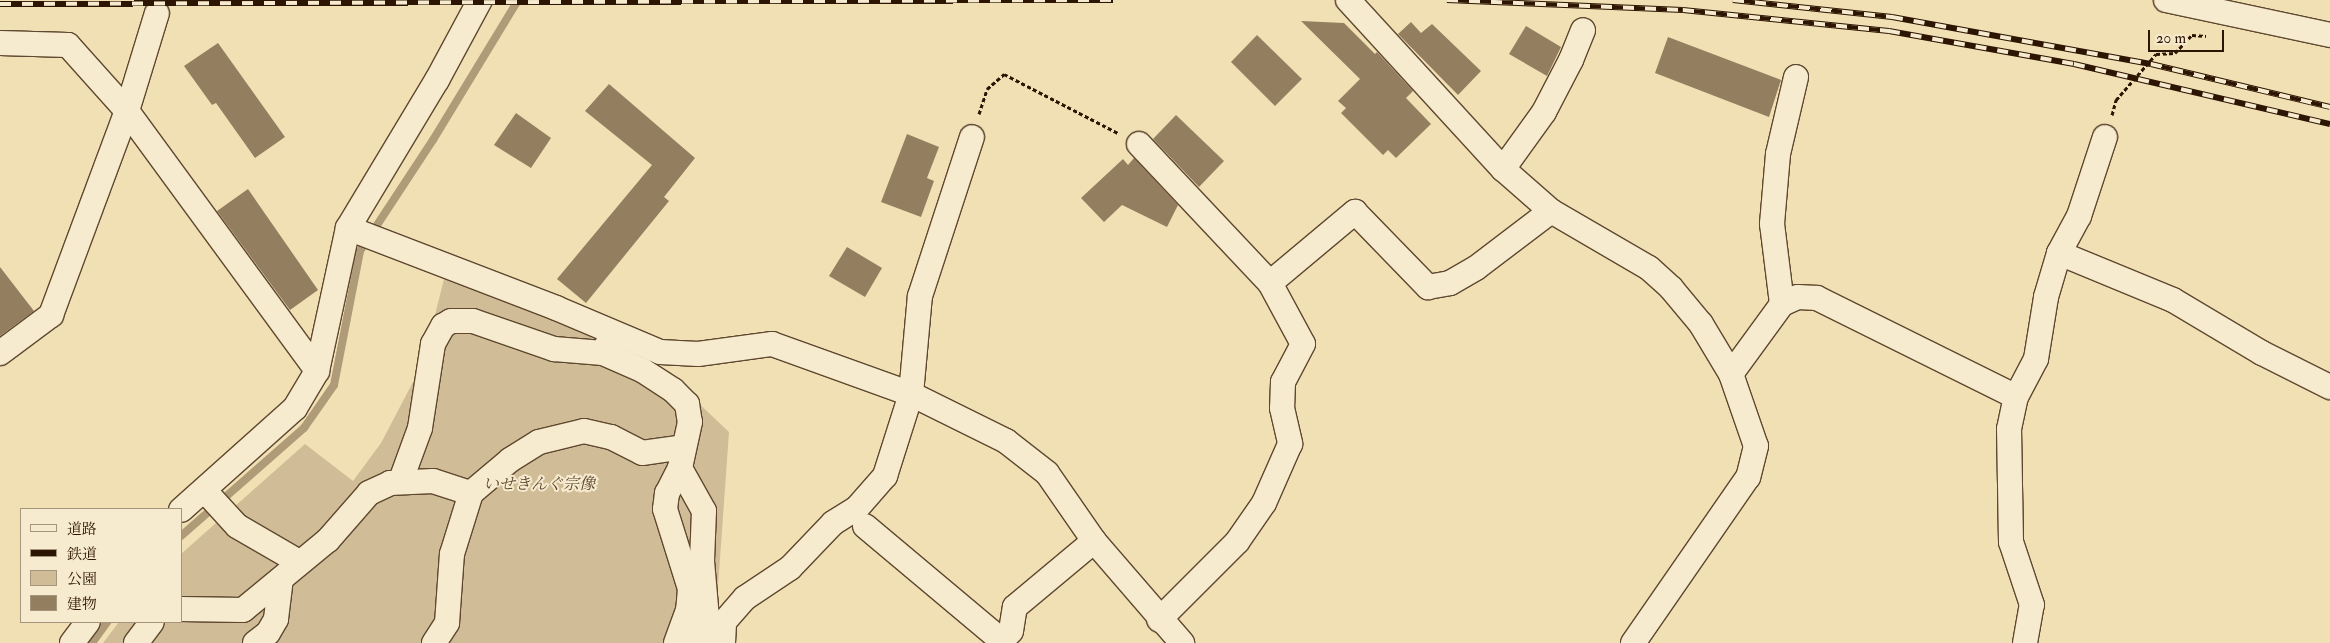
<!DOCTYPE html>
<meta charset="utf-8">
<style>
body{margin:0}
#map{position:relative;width:2330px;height:643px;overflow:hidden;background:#f2e0b5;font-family:"IM FELL Double Pica","Noto Serif JP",serif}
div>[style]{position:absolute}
.green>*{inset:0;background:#d0bd97}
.stream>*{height:8px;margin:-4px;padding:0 4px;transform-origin:4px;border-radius:4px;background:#af9b78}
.building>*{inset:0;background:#937f5f}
.path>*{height:3px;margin-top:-1.5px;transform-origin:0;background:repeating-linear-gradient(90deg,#2c1502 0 4px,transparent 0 6.5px)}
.roads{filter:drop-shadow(1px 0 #5e482f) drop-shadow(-1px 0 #5e482f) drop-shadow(0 1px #5e482f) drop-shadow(0 -1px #5e482f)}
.street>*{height:24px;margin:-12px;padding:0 12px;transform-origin:12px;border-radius:12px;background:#f7ebcf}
.rail>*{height:5.5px;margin-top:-2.75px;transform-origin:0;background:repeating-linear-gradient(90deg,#f7ebcf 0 11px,#2c1502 0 22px);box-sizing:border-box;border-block:1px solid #2c1502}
span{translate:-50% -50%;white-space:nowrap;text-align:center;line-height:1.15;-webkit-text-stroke:4px #f7ebcf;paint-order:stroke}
.park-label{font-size:16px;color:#5d472f;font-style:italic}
.legend{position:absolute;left:20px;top:508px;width:162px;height:115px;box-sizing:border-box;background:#f7ebcf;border:1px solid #a6957d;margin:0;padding:6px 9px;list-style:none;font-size:15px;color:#2c1502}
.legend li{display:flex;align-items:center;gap:10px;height:25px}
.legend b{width:25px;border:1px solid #a6957d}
.scale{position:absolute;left:2148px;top:30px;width:76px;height:22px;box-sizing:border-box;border:2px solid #2c1502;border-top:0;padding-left:6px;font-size:15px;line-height:18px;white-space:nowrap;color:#2c1502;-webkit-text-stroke:4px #f7ebcf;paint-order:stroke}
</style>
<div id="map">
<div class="green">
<div style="clip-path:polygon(445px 275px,654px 361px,729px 432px,714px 643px,103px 643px,119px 622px,181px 622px,181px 554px,305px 444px,353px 481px,381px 443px,423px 363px)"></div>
</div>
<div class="stream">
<div style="left:181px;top:536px;width:164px;rotate:-41.3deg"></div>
<div style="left:304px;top:428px;width:52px;rotate:-55.1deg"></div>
<div style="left:334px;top:385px;width:136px;rotate:-79deg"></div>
<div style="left:360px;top:251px;width:133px;rotate:-56.7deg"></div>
<div style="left:433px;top:140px;width:164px;rotate:-58.7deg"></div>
<div style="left:92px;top:643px;width:26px;rotate:-54deg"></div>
</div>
<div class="building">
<div style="clip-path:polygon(1301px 21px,1344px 23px,1375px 54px,1377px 52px,1413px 91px,1406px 98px,1431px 124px,1396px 158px,1388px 150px,1383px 155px,1341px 113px,1346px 108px,1338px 101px,1360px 79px)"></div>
<div style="clip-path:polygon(1411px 22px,1421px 33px,1432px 24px,1481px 71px,1458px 95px,1398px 34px)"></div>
<div style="clip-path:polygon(1526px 26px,1561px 47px,1547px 76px,1509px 54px)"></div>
<div style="clip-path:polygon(1257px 35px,1302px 79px,1275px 106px,1231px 62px)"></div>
<div style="clip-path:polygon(1668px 37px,1781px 80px,1769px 117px,1655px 73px)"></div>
<div style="clip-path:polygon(218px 43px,285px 137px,255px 158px,216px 103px,212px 105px,184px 66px)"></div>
<div style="clip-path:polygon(609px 84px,695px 158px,664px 197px,669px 201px,586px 303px,557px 279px,652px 165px,585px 111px)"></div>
<div style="clip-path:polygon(516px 113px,551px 138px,531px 168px,494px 145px)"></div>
<div style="clip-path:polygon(1176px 115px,1224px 161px,1199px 187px,1153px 139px)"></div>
<div style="clip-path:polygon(907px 134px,939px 147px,927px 178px,934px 181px,921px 217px,881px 202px)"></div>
<div style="clip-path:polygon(1134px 158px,1178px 205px,1167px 227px,1122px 205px,1104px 222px,1081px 198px,1123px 159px,1128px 165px)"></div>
<div style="clip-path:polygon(248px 189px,318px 290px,290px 310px,217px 211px)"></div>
<div style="clip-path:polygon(847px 247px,882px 268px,865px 297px,829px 276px)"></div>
<div style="clip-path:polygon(0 267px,34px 311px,0 336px)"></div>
</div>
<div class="path">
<div style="left:979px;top:114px;width:26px;rotate:-72deg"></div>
<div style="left:987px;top:89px;width:23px;rotate:-41deg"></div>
<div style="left:1004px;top:74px;width:128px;rotate:27.4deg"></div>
<div style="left:2112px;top:115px;width:16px;rotate:-75deg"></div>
<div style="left:2116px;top:100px;width:61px;rotate:-49deg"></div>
<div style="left:2156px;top:54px;width:19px;rotate:-3deg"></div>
<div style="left:2175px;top:53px;width:25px;rotate:-47deg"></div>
<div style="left:2192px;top:35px;width:14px;rotate:4deg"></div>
</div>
<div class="roads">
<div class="street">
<div style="left:1348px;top:0;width:229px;rotate:47.5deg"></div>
<div style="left:1503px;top:169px;width:64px;rotate:41.2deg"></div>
<div style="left:1551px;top:211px;width:113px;rotate:30.2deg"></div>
<div style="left:1649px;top:268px;width:30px;rotate:42deg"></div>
<div style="left:1671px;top:288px;width:47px;rotate:50.2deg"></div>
<div style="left:1701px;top:324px;width:58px;rotate:59deg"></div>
<div style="left:1731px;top:374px;width:76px;rotate:70.9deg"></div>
<div style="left:1756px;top:446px;width:32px;rotate:104deg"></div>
<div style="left:1748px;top:477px;width:202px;rotate:124.7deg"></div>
<div style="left:2166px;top:0;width:168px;rotate:12deg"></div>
<div style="left:0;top:43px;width:68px;rotate:1.7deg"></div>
<div style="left:68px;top:45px;width:89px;rotate:48.2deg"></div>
<div style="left:127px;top:111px;width:322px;rotate:53.8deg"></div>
<div style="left:1139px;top:144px;width:191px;rotate:46.7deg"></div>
<div style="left:1270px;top:283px;width:69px;rotate:61.6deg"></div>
<div style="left:1303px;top:344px;width:43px;rotate:117.8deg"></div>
<div style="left:1283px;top:382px;width:26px;rotate:92deg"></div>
<div style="left:1282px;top:408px;width:37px;rotate:77deg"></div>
<div style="left:1290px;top:444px;width:64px;rotate:113.8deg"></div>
<div style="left:1264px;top:503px;width:47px;rotate:124.7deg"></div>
<div style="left:1237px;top:542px;width:110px;rotate:135deg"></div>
<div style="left:1503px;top:169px;width:70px;rotate:-54.3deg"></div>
<div style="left:1544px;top:112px;width:59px;rotate:-62.6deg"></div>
<div style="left:1571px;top:60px;width:32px;rotate:-68deg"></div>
<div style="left:348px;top:228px;width:223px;rotate:21deg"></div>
<div style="left:556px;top:308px;width:113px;rotate:22.9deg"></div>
<div style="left:660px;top:352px;width:38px;rotate:3deg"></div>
<div style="left:698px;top:354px;width:75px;rotate:-7.7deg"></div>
<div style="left:772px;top:344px;width:148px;rotate:19.8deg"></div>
<div style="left:911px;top:394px;width:106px;rotate:26.3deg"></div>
<div style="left:1006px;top:441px;width:52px;rotate:38deg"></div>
<div style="left:1047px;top:473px;width:83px;rotate:55.3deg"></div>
<div style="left:1094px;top:541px;width:135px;rotate:49.2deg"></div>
<div style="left:2059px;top:253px;width:123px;rotate:22.4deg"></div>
<div style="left:2173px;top:300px;width:104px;rotate:30.8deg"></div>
<div style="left:2262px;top:353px;width:76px;rotate:26.6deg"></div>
<div style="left:1270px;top:283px;width:111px;rotate:-39.9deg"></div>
<div style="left:1355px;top:212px;width:105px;rotate:45.8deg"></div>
<div style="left:1428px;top:287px;width:22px;rotate:-10deg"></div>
<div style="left:1450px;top:283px;width:30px;rotate:-30deg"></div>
<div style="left:1476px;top:268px;width:94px;rotate:-37.2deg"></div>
<div style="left:1782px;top:304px;width:81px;rotate:-97.1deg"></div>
<div style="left:1772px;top:224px;width:70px;rotate:-85.1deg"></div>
<div style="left:1778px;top:154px;width:79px;rotate:-76.8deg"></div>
<div style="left:612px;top:334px;width:21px;rotate:115deg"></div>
<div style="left:603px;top:353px;width:43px;rotate:23.6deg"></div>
<div style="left:642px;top:370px;width:37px;rotate:33deg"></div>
<div style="left:673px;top:390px;width:20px;rotate:45deg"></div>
<div style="left:687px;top:404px;width:18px;rotate:81deg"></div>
<div style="left:690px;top:422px;width:47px;rotate:102.3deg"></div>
<div style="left:680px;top:468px;width:28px;rotate:117deg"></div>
<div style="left:667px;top:493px;width:16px;rotate:97deg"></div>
<div style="left:665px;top:509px;width:84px;rotate:72.6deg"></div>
<div style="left:690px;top:589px;width:21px;rotate:95deg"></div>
<div style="left:688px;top:610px;width:35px;rotate:110deg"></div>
<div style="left:0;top:353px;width:64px;rotate:-36.7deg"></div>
<div style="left:51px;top:315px;width:218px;rotate:-69.6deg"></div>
<div style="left:127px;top:111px;width:102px;rotate:-73deg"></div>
<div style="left:1731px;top:374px;width:87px;rotate:-53.9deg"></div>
<div style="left:1782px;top:304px;width:17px;rotate:-24deg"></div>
<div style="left:1798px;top:297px;width:19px;rotate:3deg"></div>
<div style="left:1817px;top:298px;width:222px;rotate:26.4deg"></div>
<div style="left:680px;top:468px;width:49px;rotate:60.8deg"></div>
<div style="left:704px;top:511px;width:50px;rotate:92.3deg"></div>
<div style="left:702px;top:561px;width:57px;rotate:85deg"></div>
<div style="left:707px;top:618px;width:26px;rotate:106deg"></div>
<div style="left:401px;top:480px;width:55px;rotate:-69.9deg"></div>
<div style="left:420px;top:428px;width:85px;rotate:-81.2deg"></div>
<div style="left:433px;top:344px;width:21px;rotate:-61deg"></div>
<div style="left:443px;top:326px;width:9px;rotate:-32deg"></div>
<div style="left:451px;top:321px;width:22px"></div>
<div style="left:473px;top:321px;width:86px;rotate:19.1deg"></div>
<div style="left:554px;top:349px;width:49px;rotate:4.7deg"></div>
<div style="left:205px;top:491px;width:47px;rotate:47.6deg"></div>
<div style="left:237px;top:526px;width:72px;rotate:30.1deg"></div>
<div style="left:181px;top:510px;width:153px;rotate:-41.8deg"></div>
<div style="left:295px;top:408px;width:43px;rotate:-59.3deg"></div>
<div style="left:317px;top:371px;width:146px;rotate:-77.8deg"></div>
<div style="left:348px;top:228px;width:173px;rotate:-59deg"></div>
<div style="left:437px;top:80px;width:91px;rotate:-61.7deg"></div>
<div style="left:865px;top:526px;width:179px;rotate:40deg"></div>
<div style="left:1002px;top:641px;width:13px;rotate:-48deg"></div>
<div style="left:1011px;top:631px;width:24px;rotate:-81deg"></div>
<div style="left:1015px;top:607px;width:103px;rotate:-39.9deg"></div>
<div style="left:181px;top:609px;width:62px;rotate:0.9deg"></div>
<div style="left:243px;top:610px;width:110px;rotate:-39.5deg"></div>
<div style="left:328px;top:540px;width:62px;rotate:-48.9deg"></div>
<div style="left:369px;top:493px;width:23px;rotate:-25deg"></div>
<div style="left:390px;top:483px;width:43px;rotate:-2.7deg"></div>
<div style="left:433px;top:481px;width:40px;rotate:18deg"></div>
<div style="left:72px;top:643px;width:26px;rotate:-53deg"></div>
<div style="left:136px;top:643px;width:26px;rotate:-53deg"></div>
<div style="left:255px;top:643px;width:16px;rotate:-38deg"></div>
<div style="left:268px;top:633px;width:16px;rotate:-60deg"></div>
<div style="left:276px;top:619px;width:38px;rotate:-83deg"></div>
<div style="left:434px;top:643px;width:24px;rotate:-57deg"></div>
<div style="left:447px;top:623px;width:69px;rotate:-85.9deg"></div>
<div style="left:452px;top:554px;width:64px;rotate:-72.7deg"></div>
<div style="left:471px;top:493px;width:51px;rotate:-40.2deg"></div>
<div style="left:510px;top:460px;width:34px;rotate:-32deg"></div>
<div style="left:539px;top:442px;width:46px;rotate:-13.7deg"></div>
<div style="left:584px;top:431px;width:28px;rotate:13deg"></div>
<div style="left:611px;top:437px;width:35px;rotate:27deg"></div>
<div style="left:642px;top:453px;width:42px;rotate:-8.1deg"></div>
<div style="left:723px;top:643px;width:21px;rotate:-87deg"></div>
<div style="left:724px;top:622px;width:32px;rotate:-49deg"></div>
<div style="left:745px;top:598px;width:54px;rotate:-33.7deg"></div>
<div style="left:790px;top:568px;width:62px;rotate:-46.3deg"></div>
<div style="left:833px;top:523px;width:28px;rotate:-32deg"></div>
<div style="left:857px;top:508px;width:43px;rotate:-48.8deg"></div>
<div style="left:885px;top:476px;width:86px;rotate:-72.4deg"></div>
<div style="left:911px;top:394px;width:98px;rotate:-84.8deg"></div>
<div style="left:920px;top:296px;width:167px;rotate:-71.9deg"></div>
<div style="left:2025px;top:643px;width:39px;rotate:-80deg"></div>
<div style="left:2032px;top:605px;width:66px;rotate:-108.4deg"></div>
<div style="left:2011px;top:542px;width:113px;rotate:-91deg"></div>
<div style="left:2009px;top:429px;width:33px;rotate:-78deg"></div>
<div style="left:2016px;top:397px;width:43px;rotate:-62.2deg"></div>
<div style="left:2036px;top:359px;width:63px;rotate:-80.8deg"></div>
<div style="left:2046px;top:297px;width:46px;rotate:-73.5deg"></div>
<div style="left:2059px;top:253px;width:42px;rotate:-61.6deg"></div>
<div style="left:2079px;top:216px;width:83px;rotate:-71.8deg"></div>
</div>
</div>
<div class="rail">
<div style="left:1447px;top:0;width:236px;rotate:2.4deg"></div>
<div style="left:1683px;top:10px;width:207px;rotate:5.8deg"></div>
<div style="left:1889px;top:31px;width:188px;rotate:10.1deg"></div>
<div style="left:2074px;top:64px;width:263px;rotate:13.2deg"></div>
<div style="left:1733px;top:0;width:160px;rotate:6.1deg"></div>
<div style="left:1892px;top:17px;width:263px;rotate:10.3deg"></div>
<div style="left:2151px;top:64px;width:184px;rotate:13.5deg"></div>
<div style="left:0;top:4px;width:1113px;rotate:-0.21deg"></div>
</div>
<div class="park-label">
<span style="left:539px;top:484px">いせきんぐ宗像</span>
</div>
<ul class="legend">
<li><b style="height:6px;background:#f7ebcf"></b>道路</li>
<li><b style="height:6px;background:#2c1502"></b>鉄道</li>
<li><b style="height:14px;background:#d0bd97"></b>公園</li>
<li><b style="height:14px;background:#937f5f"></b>建物</li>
</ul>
<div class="scale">20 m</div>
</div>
